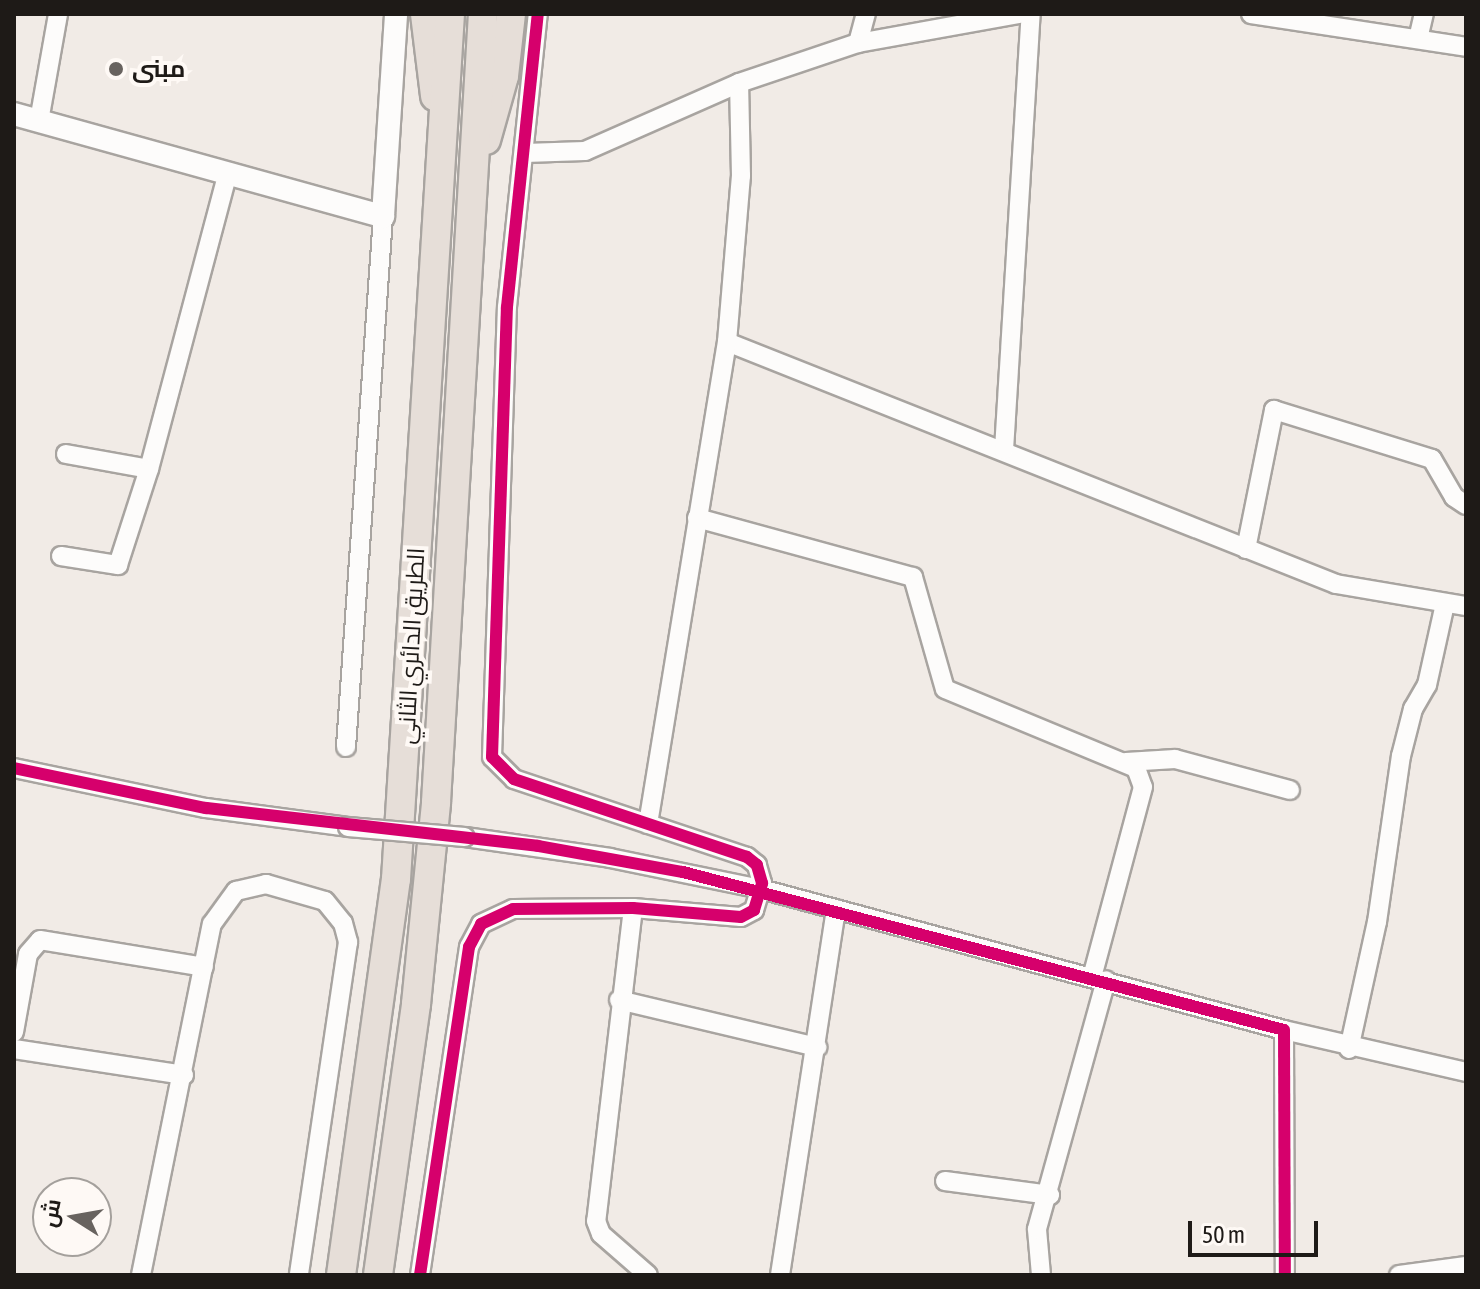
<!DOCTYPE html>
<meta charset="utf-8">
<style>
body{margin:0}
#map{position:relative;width:1480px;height:1289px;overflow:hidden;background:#f1ebe6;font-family:"Asap Condensed",Cairo,sans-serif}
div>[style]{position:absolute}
.roads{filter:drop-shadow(2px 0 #a8a4a0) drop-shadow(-2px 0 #a8a4a0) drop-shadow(0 2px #a8a4a0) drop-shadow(0 -2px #a8a4a0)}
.minor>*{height:18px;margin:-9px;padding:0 9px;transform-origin:9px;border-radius:9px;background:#fdfcfb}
.tertiary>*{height:22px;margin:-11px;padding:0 11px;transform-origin:11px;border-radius:11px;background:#fdfcfb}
.trunk>*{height:28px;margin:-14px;padding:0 14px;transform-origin:14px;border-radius:14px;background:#e6ded8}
.bridges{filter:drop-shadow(2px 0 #a8a4a0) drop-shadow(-2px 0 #a8a4a0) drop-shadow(0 2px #a8a4a0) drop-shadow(0 -2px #a8a4a0)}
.minor-bridge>*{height:18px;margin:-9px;padding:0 9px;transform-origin:9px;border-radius:9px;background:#fdfcfb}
.cycleway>*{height:12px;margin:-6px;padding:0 6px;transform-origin:6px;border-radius:6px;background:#d6006c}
.dots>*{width:22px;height:22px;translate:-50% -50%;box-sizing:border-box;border:4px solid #fef9f5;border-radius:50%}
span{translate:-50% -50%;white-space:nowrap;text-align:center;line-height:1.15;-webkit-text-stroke:8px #fef9f5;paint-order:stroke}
.poi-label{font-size:24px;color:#1e1a17;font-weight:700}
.left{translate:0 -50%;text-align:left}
.street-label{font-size:24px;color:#1e1a17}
.frame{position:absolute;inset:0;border:16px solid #1e1a17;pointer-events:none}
.north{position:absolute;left:32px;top:1177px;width:80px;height:80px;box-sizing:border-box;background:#fef9f5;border:2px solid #a4a09c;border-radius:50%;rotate:281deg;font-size:22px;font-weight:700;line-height:32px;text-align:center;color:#1e1a17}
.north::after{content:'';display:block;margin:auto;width:28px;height:36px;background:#68635f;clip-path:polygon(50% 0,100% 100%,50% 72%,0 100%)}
.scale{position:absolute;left:1188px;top:1221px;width:130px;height:36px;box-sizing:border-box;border:4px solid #1e1a17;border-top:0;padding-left:10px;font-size:24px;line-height:28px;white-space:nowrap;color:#1e1a17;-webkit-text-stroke:6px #fef9f5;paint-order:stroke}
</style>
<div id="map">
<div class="roads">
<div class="minor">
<div style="left:1251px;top:14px;width:218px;rotate:8.7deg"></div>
<div style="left:1418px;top:39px;width:26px;rotate:-77deg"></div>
<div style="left:858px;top:43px;width:30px;rotate:-75deg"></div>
<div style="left:39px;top:121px;width:109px;rotate:-79.9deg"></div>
<div style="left:525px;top:153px;width:60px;rotate:-1.9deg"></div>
<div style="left:585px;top:151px;width:168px;rotate:-23.8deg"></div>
<div style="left:739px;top:83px;width:126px;rotate:-18.6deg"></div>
<div style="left:858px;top:43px;width:164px;rotate:-10.2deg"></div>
<div style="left:727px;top:342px;width:655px;rotate:21.67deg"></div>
<div style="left:1336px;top:584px;width:132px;rotate:9.6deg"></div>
<div style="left:1004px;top:450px;width:437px;rotate:-86.5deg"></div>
<div style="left:66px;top:454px;width:84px;rotate:10.2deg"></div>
<div style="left:149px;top:469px;width:306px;rotate:-75.1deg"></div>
<div style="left:697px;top:518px;width:224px;rotate:15.3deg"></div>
<div style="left:913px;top:577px;width:116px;rotate:74.1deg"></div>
<div style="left:945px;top:689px;width:207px;rotate:22.5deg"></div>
<div style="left:1136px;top:768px;width:20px;rotate:70deg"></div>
<div style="left:1143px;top:787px;width:197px;rotate:105deg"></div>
<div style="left:1246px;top:549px;width:142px;rotate:-78.6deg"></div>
<div style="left:1274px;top:410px;width:165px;rotate:17.2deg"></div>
<div style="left:1432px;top:459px;width:44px;rotate:59.9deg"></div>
<div style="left:1454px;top:497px;width:14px;rotate:34deg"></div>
<div style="left:61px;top:556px;width:58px;rotate:9deg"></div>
<div style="left:118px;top:565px;width:101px;rotate:-72.1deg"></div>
<div style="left:346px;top:747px;width:532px;rotate:-86.01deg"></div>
<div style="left:1126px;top:762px;width:49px;rotate:-3.5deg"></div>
<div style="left:1175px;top:759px;width:119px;rotate:15.1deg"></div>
<div style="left:14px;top:768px;width:196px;rotate:11.8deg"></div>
<div style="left:206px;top:808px;width:143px;rotate:7.6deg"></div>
<div style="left:648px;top:824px;width:488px;rotate:-80.7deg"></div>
<div style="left:727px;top:342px;width:167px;rotate:-85.2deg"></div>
<div style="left:741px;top:176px;width:93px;rotate:-91.2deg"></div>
<div style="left:465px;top:837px;width:147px;rotate:8.2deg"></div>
<div style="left:610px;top:858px;width:154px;rotate:11.6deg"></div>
<div style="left:761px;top:889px;width:542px;rotate:15.09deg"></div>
<div style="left:1284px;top:1030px;width:245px;rotate:89.8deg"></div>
<div style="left:633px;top:908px;width:315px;rotate:96.7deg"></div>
<div style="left:596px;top:1221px;width:14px;rotate:69deg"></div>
<div style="left:601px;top:1234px;width:62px;rotate:41.1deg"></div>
<div style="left:619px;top:1000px;width:204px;rotate:13.4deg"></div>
<div style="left:1284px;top:1030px;width:187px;rotate:13deg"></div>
<div style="left:14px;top:1032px;width:79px;rotate:-79.8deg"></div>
<div style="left:28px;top:954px;width:18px;rotate:-49deg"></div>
<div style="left:40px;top:940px;width:166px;rotate:9.3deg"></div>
<div style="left:14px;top:1049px;width:172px;rotate:8.7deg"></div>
<div style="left:1349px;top:1049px;width:130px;rotate:-77.6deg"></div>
<div style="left:1377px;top:922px;width:168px;rotate:-81.8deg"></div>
<div style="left:1401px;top:756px;width:49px;rotate:-75.7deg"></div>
<div style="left:1413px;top:709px;width:28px;rotate:-60deg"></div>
<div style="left:1427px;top:685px;width:83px;rotate:-77.5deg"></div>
<div style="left:945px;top:1181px;width:106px;rotate:7.6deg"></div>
<div style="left:141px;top:1275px;width:358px;rotate:-78.6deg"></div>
<div style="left:212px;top:924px;width:41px;rotate:-54deg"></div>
<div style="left:236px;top:891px;width:31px;rotate:-13deg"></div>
<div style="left:266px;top:884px;width:61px;rotate:16.1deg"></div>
<div style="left:325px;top:901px;width:28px;rotate:51deg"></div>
<div style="left:343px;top:923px;width:20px;rotate:75deg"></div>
<div style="left:348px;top:942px;width:337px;rotate:98.4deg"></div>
<div style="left:420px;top:1275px;width:332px;rotate:-81.5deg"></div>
<div style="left:469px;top:947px;width:26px;rotate:-62deg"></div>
<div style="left:481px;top:924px;width:35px;rotate:-25deg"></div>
<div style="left:513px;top:909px;width:120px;rotate:-0.5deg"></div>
<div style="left:633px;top:908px;width:108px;rotate:4.8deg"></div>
<div style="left:741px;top:917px;width:15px;rotate:-28deg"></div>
<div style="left:754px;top:910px;width:28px;rotate:-73deg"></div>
<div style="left:762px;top:883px;width:19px;rotate:-106deg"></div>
<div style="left:757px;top:865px;width:13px;rotate:-141deg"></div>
<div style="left:747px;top:857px;width:246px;rotate:-161.5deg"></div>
<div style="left:514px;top:779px;width:31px;rotate:-135deg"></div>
<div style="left:492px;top:757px;width:450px;rotate:-88.1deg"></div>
<div style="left:507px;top:307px;width:295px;rotate:-84deg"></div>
<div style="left:780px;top:1275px;width:370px;rotate:-81.3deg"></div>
<div style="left:1041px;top:1275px;width:46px;rotate:-95deg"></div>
<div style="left:1037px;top:1229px;width:258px;rotate:-74.5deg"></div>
<div style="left:1399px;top:1275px;width:68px;rotate:-7.7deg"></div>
</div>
<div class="tertiary">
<div style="left:14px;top:114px;width:383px;rotate:15.5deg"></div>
<div style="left:383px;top:216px;width:202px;rotate:-86.3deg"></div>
</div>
<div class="trunk">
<div style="left:425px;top:14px;width:83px;rotate:83deg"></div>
<div style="left:486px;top:140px;width:66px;rotate:-74.3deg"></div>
<div style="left:504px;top:76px;width:62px;rotate:-83.6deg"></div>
<div style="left:341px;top:1275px;width:400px;rotate:-82.1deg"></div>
<div style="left:396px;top:879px;width:867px;rotate:-86.43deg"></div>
<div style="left:378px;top:1275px;width:274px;rotate:-82deg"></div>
<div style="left:416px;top:1004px;width:203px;rotate:-84.3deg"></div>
<div style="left:436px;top:802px;width:789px;rotate:-86.59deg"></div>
</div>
</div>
<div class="bridges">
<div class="minor-bridge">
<div style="left:348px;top:827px;width:117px;rotate:4.9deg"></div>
</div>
</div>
<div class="cycleway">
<div style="left:14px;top:768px;width:196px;rotate:11.8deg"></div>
<div style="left:206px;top:808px;width:334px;rotate:6.5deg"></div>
<div style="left:538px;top:846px;width:147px;rotate:10.2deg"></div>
<div style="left:683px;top:872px;width:621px;rotate:14.73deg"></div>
<div style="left:1284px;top:1030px;width:245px;rotate:89.8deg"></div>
<div style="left:420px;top:1275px;width:332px;rotate:-81.5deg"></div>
<div style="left:469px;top:947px;width:26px;rotate:-62deg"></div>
<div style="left:481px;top:924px;width:35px;rotate:-25deg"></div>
<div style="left:513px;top:909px;width:120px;rotate:-0.5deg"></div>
<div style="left:633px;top:908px;width:108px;rotate:4.8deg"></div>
<div style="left:741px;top:917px;width:15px;rotate:-28deg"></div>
<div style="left:754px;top:910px;width:28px;rotate:-73deg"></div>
<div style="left:762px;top:883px;width:19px;rotate:-106deg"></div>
<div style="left:757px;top:865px;width:13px;rotate:-141deg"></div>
<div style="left:747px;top:857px;width:246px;rotate:-161.5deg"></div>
<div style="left:514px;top:779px;width:31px;rotate:-135deg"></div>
<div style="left:492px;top:757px;width:450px;rotate:-88.1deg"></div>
<div style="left:507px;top:307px;width:295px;rotate:-84deg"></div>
</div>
<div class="dots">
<div style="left:116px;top:69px;background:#68635f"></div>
</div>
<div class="poi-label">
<span class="left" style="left:132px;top:69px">مبنى</span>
</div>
<div class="street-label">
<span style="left:411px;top:646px;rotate:-87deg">الطريق الدائري الثاني</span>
</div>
<div class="frame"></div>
<div class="north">ش</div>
<div class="scale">50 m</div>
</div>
